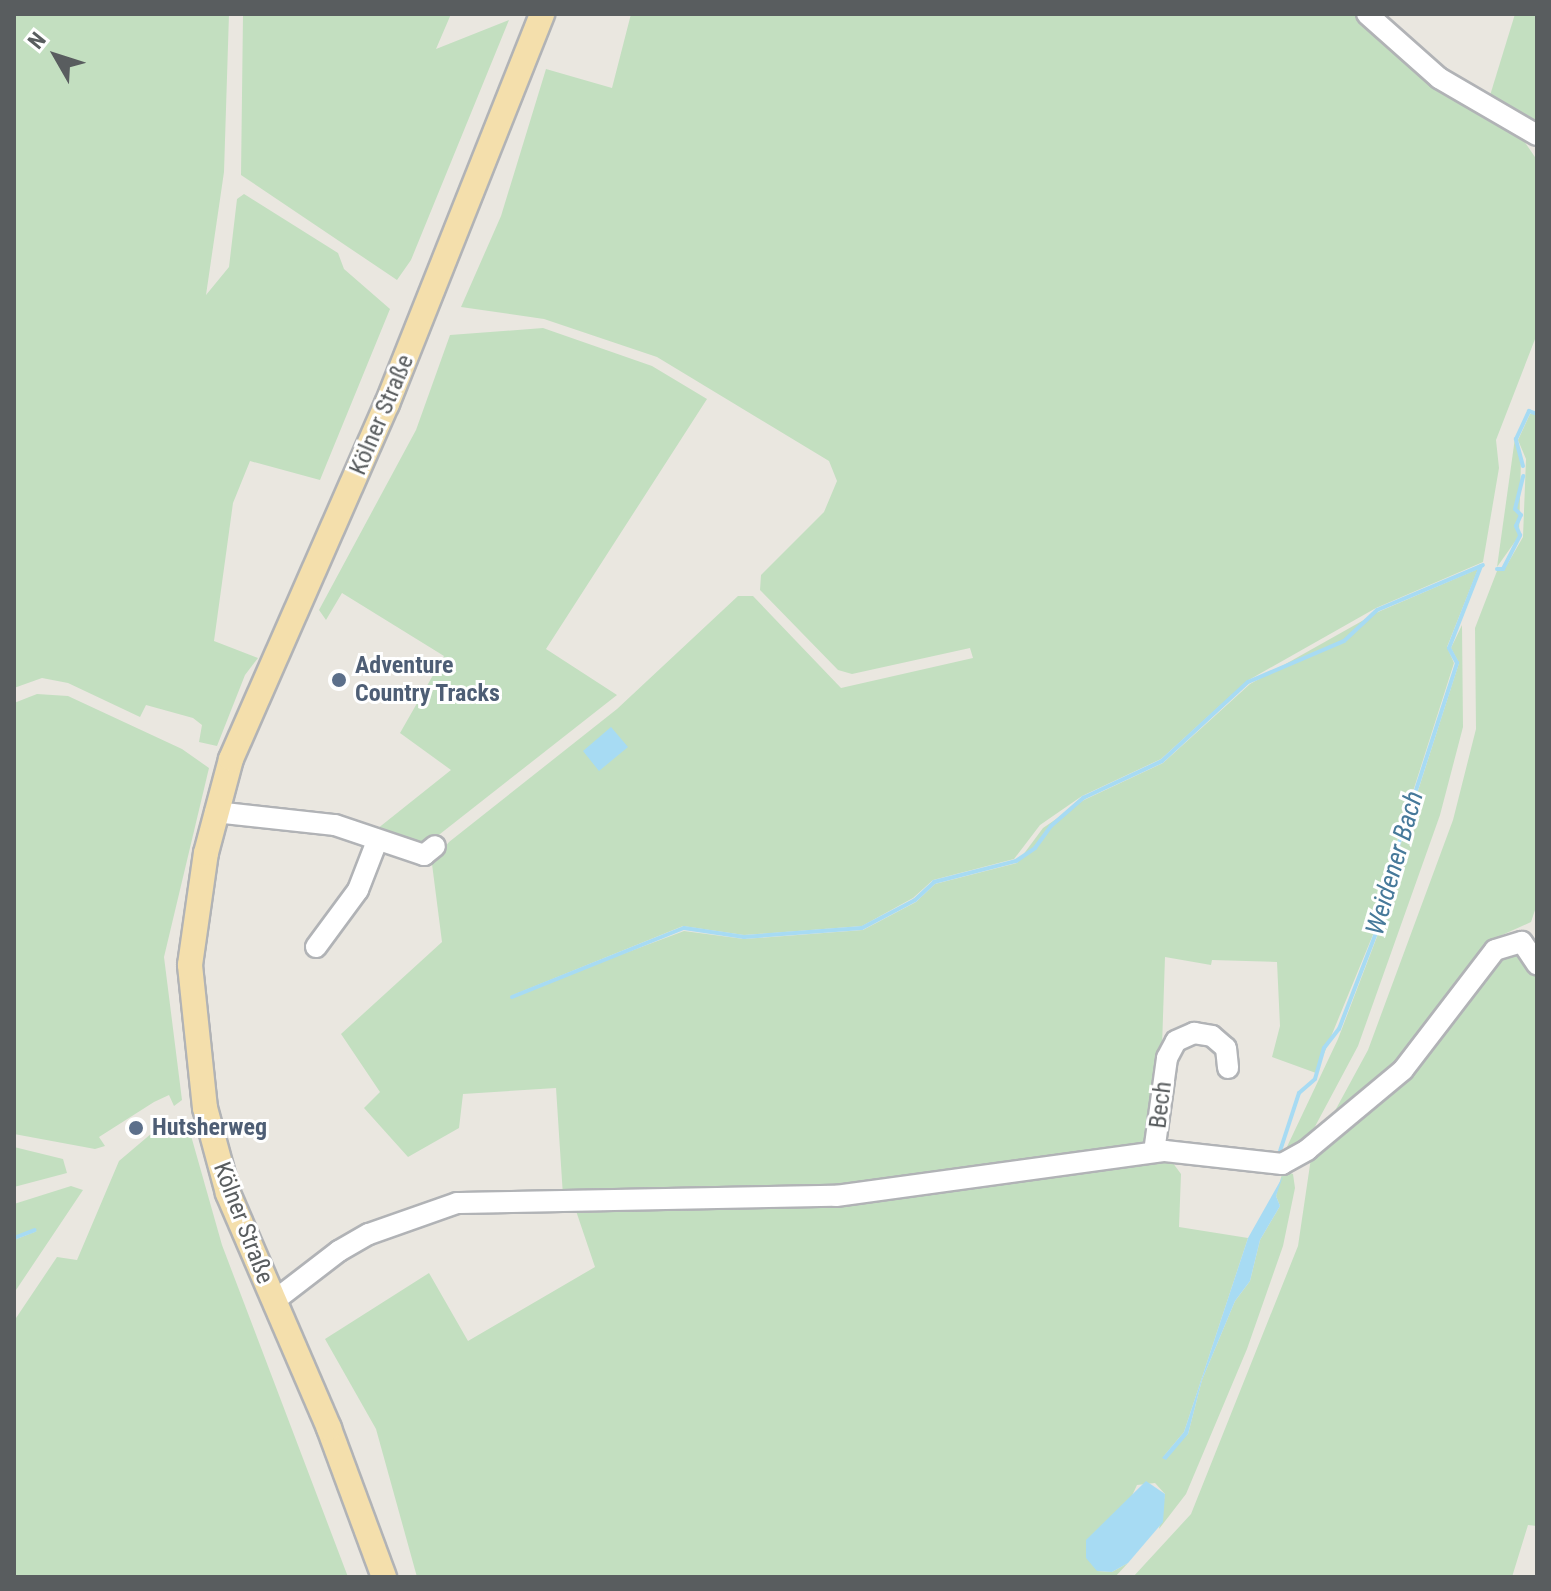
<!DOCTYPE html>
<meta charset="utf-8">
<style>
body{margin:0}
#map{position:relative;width:1551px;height:1591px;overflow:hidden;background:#eae7e0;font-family:"Roboto Condensed",sans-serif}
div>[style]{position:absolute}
.green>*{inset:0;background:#c3dfc0}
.water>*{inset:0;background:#a7dbf3}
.stream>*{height:4px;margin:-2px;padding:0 2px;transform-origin:2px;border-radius:2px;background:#a7dbf3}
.roads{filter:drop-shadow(2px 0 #b1b3b6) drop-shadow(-2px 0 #b1b3b6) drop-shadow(0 2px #b1b3b6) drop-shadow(0 -2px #b1b3b6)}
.minor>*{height:20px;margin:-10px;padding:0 10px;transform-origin:10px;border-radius:10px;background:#fff}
.major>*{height:24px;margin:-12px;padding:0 12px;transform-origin:12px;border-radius:12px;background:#f4dfac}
.dots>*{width:22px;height:22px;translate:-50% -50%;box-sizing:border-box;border:4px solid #fff;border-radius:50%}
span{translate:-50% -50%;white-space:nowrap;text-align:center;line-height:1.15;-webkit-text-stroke:6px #fff;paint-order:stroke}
.street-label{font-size:24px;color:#595d5f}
.service-label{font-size:24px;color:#4e5e75;font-weight:700}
.left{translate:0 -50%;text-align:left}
.water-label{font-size:26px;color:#46799a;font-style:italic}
.frame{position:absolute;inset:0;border:16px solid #595d5f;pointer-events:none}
.north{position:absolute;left:16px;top:16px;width:80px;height:80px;-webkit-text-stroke:6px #fff;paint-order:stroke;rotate:309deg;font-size:22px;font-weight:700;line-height:32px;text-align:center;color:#595d5f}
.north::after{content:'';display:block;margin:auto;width:28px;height:36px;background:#595d5f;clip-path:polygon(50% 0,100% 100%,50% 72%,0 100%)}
</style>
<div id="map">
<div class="green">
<div style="clip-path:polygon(14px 14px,229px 14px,224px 172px,206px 295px,229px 267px,237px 199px,244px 194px,338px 253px,344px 269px,390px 309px,320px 480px,250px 461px,233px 503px,214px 641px,258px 658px,245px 675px,217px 746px,199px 742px,202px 725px,193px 718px,146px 705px,140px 717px,68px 683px,42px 678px,14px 688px)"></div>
<div style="clip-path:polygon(243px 14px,451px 14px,436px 49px,509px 20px,411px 260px,397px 280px,241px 175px)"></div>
<div style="clip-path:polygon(631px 14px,1353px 14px,1437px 83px,1522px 138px,1537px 160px,1537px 334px,1496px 440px,1499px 468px,1483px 562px,1376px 608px,1247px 681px,1161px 759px,1082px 796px,1040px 825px,1014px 859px,933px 880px,913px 898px,862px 926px,744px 935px,683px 926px,508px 997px,684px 931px,744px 939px,863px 930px,916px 902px,935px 884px,1017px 863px,1043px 828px,1084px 800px,1163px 763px,1250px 684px,1378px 612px,1478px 569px,1447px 647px,1454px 663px,1394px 851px,1379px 920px,1316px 1073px,1272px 1057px,1280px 1026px,1277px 962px,1212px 960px,1211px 965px,1165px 957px,1160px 1106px,1149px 1146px,836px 1192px,563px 1196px,556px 1088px,463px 1094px,459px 1128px,408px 1157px,364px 1108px,380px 1092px,341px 1034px,442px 942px,432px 864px,449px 842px,617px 709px,738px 596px,753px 596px,841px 688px,973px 658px,970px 648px,852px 674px,838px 670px,760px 590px,761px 575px,824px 512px,837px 481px,829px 461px,657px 357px,544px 319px,461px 307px,501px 216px,546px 69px,612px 88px)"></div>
<div style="clip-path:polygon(1515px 14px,1537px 14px,1537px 124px,1488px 102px)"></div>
<div style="clip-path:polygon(543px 328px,652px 366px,707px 399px,546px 649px,617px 695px,426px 845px,372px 833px,451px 770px,400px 733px,444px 656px,342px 593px,326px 620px,319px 610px,416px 430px,450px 335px)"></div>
<div style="clip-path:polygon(1530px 414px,1537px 414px,1537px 904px,1531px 922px,1491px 940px,1410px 1050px,1324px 1131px,1368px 1050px,1453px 820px,1476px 729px,1475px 628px,1497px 571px,1504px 570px,1523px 537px,1526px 459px,1518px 440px)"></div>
<div style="clip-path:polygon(1515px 438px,1521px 459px,1519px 536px,1497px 567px)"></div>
<div style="clip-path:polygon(1462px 625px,1463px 727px,1440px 815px,1358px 1046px,1303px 1149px,1285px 1160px,1285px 1151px,1338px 1039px,1383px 921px,1398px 853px,1459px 663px,1451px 648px)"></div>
<div style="clip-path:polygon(37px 694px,68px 696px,182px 749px,209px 768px,164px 957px,182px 1100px,174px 1106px,169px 1095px,154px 1102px,99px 1137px,105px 1146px,95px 1149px,14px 1134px,14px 703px)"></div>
<div style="clip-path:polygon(1513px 950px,1525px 957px,1537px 980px,1537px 1526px,1528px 1525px,1512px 1577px,1133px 1577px,1191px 1514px,1298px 1246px,1311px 1158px,1394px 1093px,1479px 980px)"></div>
<div style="clip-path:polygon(186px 1118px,222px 1245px,348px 1577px,14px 1577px,14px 1321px,57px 1257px,77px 1260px,119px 1161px,152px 1133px)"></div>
<div style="clip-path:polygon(14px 1147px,63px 1159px,67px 1173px,14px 1187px)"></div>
<div style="clip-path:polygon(1167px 1155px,1181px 1174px,1179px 1227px,1248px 1238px,1184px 1432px,1163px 1457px,1188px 1434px,1202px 1380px,1235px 1301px,1250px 1281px,1260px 1240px,1280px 1206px,1276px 1196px,1283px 1170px,1293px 1174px,1295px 1188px,1283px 1246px,1247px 1349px,1186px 1494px,1159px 1529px,1165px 1494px,1155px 1483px,1137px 1485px,1097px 1571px,1112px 1572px,1128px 1563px,1115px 1577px,417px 1577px,376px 1429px,325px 1339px,429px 1273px,468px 1341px,595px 1267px,573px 1202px,760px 1201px)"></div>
<div style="clip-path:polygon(71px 1186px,83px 1190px,14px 1293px,14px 1240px,37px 1231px,14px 1236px,14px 1204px)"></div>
</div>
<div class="water">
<div style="clip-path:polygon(611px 727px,628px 747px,599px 771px,583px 751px)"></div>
<div style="clip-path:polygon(1283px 1176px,1276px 1196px,1280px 1206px,1260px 1240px,1250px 1281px,1235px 1301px,1202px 1380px,1188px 1434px,1166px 1460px,1162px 1458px,1184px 1432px,1248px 1238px)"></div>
<div style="clip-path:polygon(1146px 1481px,1165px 1494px,1163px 1522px,1128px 1563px,1112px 1572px,1097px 1571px,1086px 1558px,1086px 1540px)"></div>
</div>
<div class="stream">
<div style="left:1523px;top:466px;width:28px;rotate:-105deg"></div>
<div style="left:1516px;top:439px;width:31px;rotate:-65deg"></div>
<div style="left:1529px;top:411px;width:9px;rotate:21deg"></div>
<div style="left:1497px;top:569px;width:6px"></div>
<div style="left:1503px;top:569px;width:38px;rotate:-63deg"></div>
<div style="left:1520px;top:535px;width:10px;rotate:-114deg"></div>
<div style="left:1516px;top:526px;width:12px;rotate:-66deg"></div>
<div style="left:1521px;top:515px;width:8px;rotate:-135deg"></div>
<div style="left:1515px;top:509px;width:34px;rotate:-76deg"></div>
<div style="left:512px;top:997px;width:185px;rotate:-21.9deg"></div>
<div style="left:684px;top:928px;width:61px;rotate:8.5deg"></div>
<div style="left:744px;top:937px;width:118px;rotate:-4.4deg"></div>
<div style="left:862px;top:928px;width:60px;rotate:-27.8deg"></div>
<div style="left:915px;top:900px;width:26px;rotate:-43deg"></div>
<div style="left:934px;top:882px;width:85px;rotate:-14.4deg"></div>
<div style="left:1016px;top:861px;width:23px;rotate:-34deg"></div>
<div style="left:1035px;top:848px;width:27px;rotate:-54deg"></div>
<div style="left:1051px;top:826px;width:43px;rotate:-41.2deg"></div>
<div style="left:1083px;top:798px;width:87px;rotate:-25.1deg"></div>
<div style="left:1162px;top:761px;width:117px;rotate:-42.6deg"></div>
<div style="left:1248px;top:682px;width:104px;rotate:-23.1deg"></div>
<div style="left:1344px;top:641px;width:45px;rotate:-43.2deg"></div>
<div style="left:1377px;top:610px;width:115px;rotate:-23deg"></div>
<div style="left:1280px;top:1151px;width:61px;rotate:-71.9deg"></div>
<div style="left:1299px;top:1093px;width:21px;rotate:-41deg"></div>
<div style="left:1315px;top:1079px;width:32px;rotate:-74deg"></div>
<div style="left:1324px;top:1048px;width:24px;rotate:-52deg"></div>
<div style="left:1339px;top:1029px;width:117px;rotate:-68.9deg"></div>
<div style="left:1381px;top:920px;width:70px;rotate:-77.6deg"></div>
<div style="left:1396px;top:852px;width:199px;rotate:-72.1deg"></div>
<div style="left:1457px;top:663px;width:17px;rotate:-118deg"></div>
<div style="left:1449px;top:648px;width:88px;rotate:-68.7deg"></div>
<div style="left:14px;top:1238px;width:22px;rotate:-21deg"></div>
</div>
<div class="roads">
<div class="minor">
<div style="left:1367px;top:14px;width:96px;rotate:41.6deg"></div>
<div style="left:1439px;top:78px;width:113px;rotate:30.2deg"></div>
<div style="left:215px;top:812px;width:121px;rotate:6.2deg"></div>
<div style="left:335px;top:825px;width:94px;rotate:18.6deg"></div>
<div style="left:424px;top:855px;width:14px;rotate:-39deg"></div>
<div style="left:316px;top:947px;width:71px;rotate:-53.6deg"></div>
<div style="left:358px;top:890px;width:53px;rotate:-68.8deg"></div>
<div style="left:1154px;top:1152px;width:95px;rotate:-82.1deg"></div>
<div style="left:1167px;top:1058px;width:19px;rotate:-62deg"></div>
<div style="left:1176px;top:1041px;width:20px;rotate:-24deg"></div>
<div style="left:1194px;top:1033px;width:18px;rotate:9deg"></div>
<div style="left:1212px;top:1036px;width:18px;rotate:41deg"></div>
<div style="left:1226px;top:1048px;width:20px;rotate:84deg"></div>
<div style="left:274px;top:1301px;width:82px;rotate:-37.6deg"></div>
<div style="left:339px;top:1251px;width:34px;rotate:-30deg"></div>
<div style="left:369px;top:1234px;width:93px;rotate:-19.4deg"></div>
<div style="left:457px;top:1203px;width:379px;rotate:-1.1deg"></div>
<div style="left:836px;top:1196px;width:332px;rotate:-7.8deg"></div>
<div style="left:1165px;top:1151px;width:118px;rotate:6.3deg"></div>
<div style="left:1282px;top:1164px;width:29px;rotate:-29deg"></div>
<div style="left:1307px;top:1150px;width:125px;rotate:-39.8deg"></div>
<div style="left:1403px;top:1070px;width:151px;rotate:-52.5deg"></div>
<div style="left:1495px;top:950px;width:28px;rotate:-17deg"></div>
<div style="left:1522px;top:942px;width:27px;rotate:56deg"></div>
</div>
<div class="major">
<div style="left:384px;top:1577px;width:159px;rotate:-110.3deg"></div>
<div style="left:329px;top:1428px;width:256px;rotate:-113.3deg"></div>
<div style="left:228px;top:1193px;width:88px;rotate:-105.1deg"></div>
<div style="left:205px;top:1108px;width:144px;rotate:-96deg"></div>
<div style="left:190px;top:965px;width:113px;rotate:-81.9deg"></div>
<div style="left:206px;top:853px;width:97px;rotate:-75.1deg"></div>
<div style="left:231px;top:759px;width:388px;rotate:-66.3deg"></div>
<div style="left:387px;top:404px;width:420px;rotate:-68.3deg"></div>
</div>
</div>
<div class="dots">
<div style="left:339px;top:680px;background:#5c6f8a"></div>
<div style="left:136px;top:1128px;background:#5c6f8a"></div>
</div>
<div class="street-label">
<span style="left:382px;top:415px;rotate:-67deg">Kölner Straße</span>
<span style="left:1161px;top:1105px;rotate:-83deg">Bech</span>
<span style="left:243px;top:1223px;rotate:69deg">Kölner Straße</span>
</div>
<div class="service-label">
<span class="left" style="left:355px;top:680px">Adventure<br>Country Tracks</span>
<span class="left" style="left:152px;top:1128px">Hutsherweg</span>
</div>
<div class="water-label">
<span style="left:1395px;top:863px;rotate:-74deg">Weidener Bach</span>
</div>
<div class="frame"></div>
<div class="north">N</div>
</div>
